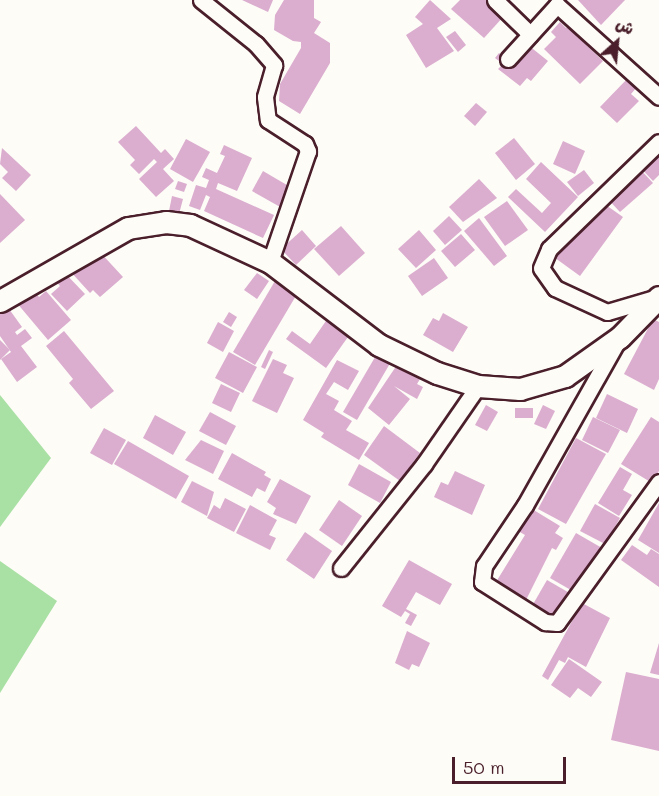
<!DOCTYPE html>
<meta charset="utf-8">
<style>
body{margin:0}
#map{position:relative;width:659px;height:796px;overflow:hidden;background:#fdfcf7;font-family:Mali,"Playpen Sans Arabic",sans-serif}
div>[style]{position:absolute}
.green>*{inset:0;background:#a9e0a3}
.building>*{inset:0;background:#dbadcf}
.roads{filter:drop-shadow(2px 0 #4a1f2b) drop-shadow(-2px 0 #4a1f2b) drop-shadow(0 2px #4a1f2b) drop-shadow(0 -2px #4a1f2b)}
.street>*{height:15px;margin:-7.5px;padding:0 7.5px;transform-origin:7.5px;border-radius:7.5px;background:#fdfcf7}
.secondary>*{height:21px;margin:-10.5px;padding:0 10.5px;transform-origin:10.5px;border-radius:10.5px;background:#fdfcf7}
span{translate:-50% -50%;white-space:nowrap;text-align:center;line-height:1.15;-webkit-text-stroke:6px #fdfcf7;paint-order:stroke}
.north{position:absolute;left:587px;top:12px;width:60px;height:60px;-webkit-text-stroke:4px #fdfcf7;paint-order:stroke;rotate:27deg;font-size:16px;font-weight:700;line-height:24px;text-align:center;color:#4a1f2b}
.north::after{content:'';display:block;margin:auto;width:21px;height:27px;background:#4a1f2b;clip-path:polygon(50% 0,100% 100%,50% 72%,0 100%)}
.scale{position:absolute;left:452px;top:757px;width:114px;height:27px;box-sizing:border-box;border:3px solid #4a1f2b;border-top:0;padding-left:8px;font-size:18px;line-height:21px;white-space:nowrap;color:#4a1f2b;-webkit-text-stroke:4px #fdfcf7;paint-order:stroke}
</style>
<div id="map">
<div class="green">
<div style="clip-path:polygon(0 395px,51px 458px,0 527px)"></div>
<div style="clip-path:polygon(0 561px,57px 601px,0 693px)"></div>
</div>
<div class="building">
<div style="clip-path:polygon(242px 0,273px 0,268px 12px)"></div>
<div style="clip-path:polygon(284px 0,314px 0,314px 18px,321px 22px,314px 33px,330px 43px,330px 63px,300px 114px,279px 101px,280px 84px,301px 48px,301px 42px,293px 41px,274px 30px,275px 15px)"></div>
<div style="clip-path:polygon(430px 0,451px 19px,437px 28px,454px 51px,426px 68px,406px 35px,423px 24px,415px 17px)"></div>
<div style="clip-path:polygon(460px 0,486px 0,504px 16px,484px 38px,451px 9px)"></div>
<div style="clip-path:polygon(578px 0,625px 0,601px 25px)"></div>
<div style="clip-path:polygon(576px 18px,591px 34px,583px 42px,603px 61px,580px 84px,544px 49px,556px 37px,551px 32px,560px 22px,566px 28px)"></div>
<div style="clip-path:polygon(455px 31px,466px 45px,458px 52px,446px 37px)"></div>
<div style="clip-path:polygon(523px 41px,548px 61px,531px 81px,527px 78px,520px 86px,498px 69px,503px 64px,495px 58px,499px 53px,508px 60px)"></div>
<div style="clip-path:polygon(628px 78px,637px 87px,631px 94px,639px 101px,617px 123px,600px 107px)"></div>
<div style="clip-path:polygon(476px 103px,487px 112px,475px 126px,464px 116px)"></div>
<div style="clip-path:polygon(136px 126px,161px 153px,165px 149px,174px 159px,163px 169px,174px 181px,156px 197px,139px 179px,157px 162px,154px 159px,139px 174px,130px 165px,135px 160px,118px 142px)"></div>
<div style="clip-path:polygon(514px 138px,535px 164px,516px 180px,495px 153px)"></div>
<div style="clip-path:polygon(186px 139px,210px 152px,193px 182px,170px 169px)"></div>
<div style="clip-path:polygon(563px 141px,585px 151px,575px 174px,553px 164px)"></div>
<div style="clip-path:polygon(224px 145px,252px 158px,237px 191px,218px 183px,216px 189px,274px 215px,263px 238px,204px 211px,210px 197px,206px 195px,200px 210px,189px 206px,196px 185px,206px 188px,209px 180px,202px 177px,206px 168px,217px 173px,225px 156px,220px 154px)"></div>
<div style="clip-path:polygon(2px 148px,31px 175px,16px 191px,2px 178px,8px 172px,0 164px)"></div>
<div style="clip-path:polygon(659px 150px,659px 175px,653px 181px,638px 165px)"></div>
<div style="clip-path:polygon(541px 162px,578px 197px,545px 232px,508px 197px,516px 189px,542px 213px,551px 203px,526px 179px)"></div>
<div style="clip-path:polygon(640px 169px,653px 183px,620px 212px,604px 195px)"></div>
<div style="clip-path:polygon(584px 170px,594px 183px,578px 196px,567px 182px)"></div>
<div style="clip-path:polygon(263px 171px,292px 188px,282px 208px,252px 191px)"></div>
<div style="clip-path:polygon(479px 179px,497px 198px,463px 222px,449px 207px)"></div>
<div style="clip-path:polygon(178px 181px,187px 184px,184px 192px,175px 189px)"></div>
<div style="clip-path:polygon(0 194px,25px 220px,0 243px)"></div>
<div style="clip-path:polygon(172px 196px,183px 199px,179px 214px,169px 211px)"></div>
<div style="clip-path:polygon(593px 196px,623px 217px,580px 276px,551px 255px)"></div>
<div style="clip-path:polygon(507px 201px,528px 230px,505px 246px,484px 217px)"></div>
<div style="clip-path:polygon(449px 216px,462px 230px,445px 245px,433px 231px)"></div>
<div style="clip-path:polygon(479px 218px,507px 256px,494px 266px,464px 231px)"></div>
<div style="clip-path:polygon(341px 226px,365px 253px,339px 276px,314px 249px)"></div>
<div style="clip-path:polygon(302px 230px,316px 246px,296px 265px,281px 249px)"></div>
<div style="clip-path:polygon(419px 230px,436px 250px,416px 268px,398px 249px)"></div>
<div style="clip-path:polygon(461px 234px,475px 250px,455px 267px,441px 251px)"></div>
<div style="clip-path:polygon(99px 251px,123px 277px,100px 297px,93px 290px,90px 293px,70px 271px,78px 263px,82px 267px)"></div>
<div style="clip-path:polygon(434px 258px,448px 278px,422px 296px,408px 276px)"></div>
<div style="clip-path:polygon(63px 271px,85px 294px,67px 311px,51px 294px,60px 286px,54px 279px)"></div>
<div style="clip-path:polygon(257px 273px,269px 281px,257px 299px,244px 290px)"></div>
<div style="clip-path:polygon(275px 281px,297px 294px,255px 365px,233px 352px)"></div>
<div style="clip-path:polygon(27px 283px,39px 297px,46px 291px,71px 320px,48px 340px,11px 296px)"></div>
<div style="clip-path:polygon(4px 302px,22px 327px,15px 332px,17px 335px,25px 329px,32px 338px,21px 346px,37px 367px,17px 382px,1px 359px,11px 352px,0 336px,0 304px)"></div>
<div style="clip-path:polygon(229px 312px,237px 317px,231px 327px,223px 322px)"></div>
<div style="clip-path:polygon(443px 313px,468px 327px,453px 352px,423px 335px,433px 318px,439px 321px)"></div>
<div style="clip-path:polygon(328px 318px,350px 334px,326px 368px,286px 339px,292px 331px,310px 344px)"></div>
<div style="clip-path:polygon(653px 319px,659px 322px,659px 379px,654px 390px,624px 374px)"></div>
<div style="clip-path:polygon(218px 322px,234px 331px,223px 352px,207px 343px)"></div>
<div style="clip-path:polygon(64px 331px,114px 391px,91px 409px,69px 383px,73px 379px,46px 346px)"></div>
<div style="clip-path:polygon(0 340px,10px 350px,0 360px)"></div>
<div style="clip-path:polygon(269px 350px,273px 352px,265px 369px,261px 367px)"></div>
<div style="clip-path:polygon(229px 352px,257px 367px,243px 393px,215px 378px)"></div>
<div style="clip-path:polygon(378px 352px,392px 360px,357px 420px,343px 412px)"></div>
<div style="clip-path:polygon(273px 359px,287px 365px,283px 373px,294px 378px,277px 413px,252px 401px)"></div>
<div style="clip-path:polygon(337px 360px,359px 371px,348px 390px,334px 382px,326px 394px,339px 401px,334px 410px,352px 421px,346px 430px,369px 443px,359px 460px,321px 437px,324px 433px,303px 420px)"></div>
<div style="clip-path:polygon(399px 362px,423px 374px,417px 384px,423px 387px,417px 399px,394px 386px,410px 399px,389px 425px,368px 408px)"></div>
<div style="clip-path:polygon(221px 384px,240px 393px,231px 412px,212px 403px)"></div>
<div style="clip-path:polygon(607px 394px,638px 409px,627px 433px,596px 418px)"></div>
<div style="clip-path:polygon(486px 405px,498px 412px,487px 431px,475px 425px)"></div>
<div style="clip-path:polygon(543px 405px,555px 411px,546px 429px,534px 424px)"></div>
<div style="clip-path:polygon(515px 408px,533px 408px,533px 418px,515px 418px)"></div>
<div style="clip-path:polygon(210px 412px,236px 426px,226px 445px,199px 431px)"></div>
<div style="clip-path:polygon(155px 415px,186px 432px,173px 455px,143px 438px)"></div>
<div style="clip-path:polygon(593px 417px,620px 430px,608px 453px,582px 440px)"></div>
<div style="clip-path:polygon(651px 417px,659px 422px,659px 471px,652px 483px,621px 464px)"></div>
<div style="clip-path:polygon(384px 426px,420px 453px,400px 481px,364px 455px)"></div>
<div style="clip-path:polygon(104px 428px,126px 440px,112px 465px,90px 453px)"></div>
<div style="clip-path:polygon(576px 438px,606px 454px,566px 524px,538px 509px)"></div>
<div style="clip-path:polygon(201px 440px,224px 451px,213px 474px,185px 460px)"></div>
<div style="clip-path:polygon(128px 441px,189px 476px,176px 499px,114px 464px)"></div>
<div style="clip-path:polygon(232px 453px,266px 472px,264px 475px,271px 479px,265px 492px,257px 488px,252px 497px,218px 479px)"></div>
<div style="clip-path:polygon(359px 464px,391px 482px,380px 503px,348px 485px)"></div>
<div style="clip-path:polygon(620px 467px,632px 474px,623px 490px,632px 495px,619px 516px,598px 503px)"></div>
<div style="clip-path:polygon(455px 471px,485px 485px,472px 515px,434px 497px,441px 482px,448px 485px)"></div>
<div style="clip-path:polygon(280px 479px,311px 496px,296px 524px,273px 514px,276px 508px,267px 502px)"></div>
<div style="clip-path:polygon(192px 481px,214px 492px,207px 516px,181px 502px)"></div>
<div style="clip-path:polygon(225px 498px,246px 509px,234px 532px,207px 518px,214px 505px,220px 509px)"></div>
<div style="clip-path:polygon(339px 500px,362px 516px,342px 546px,319px 530px)"></div>
<div style="clip-path:polygon(659px 503px,659px 553px,638px 540px)"></div>
<div style="clip-path:polygon(595px 504px,620px 518px,605px 544px,580px 531px)"></div>
<div style="clip-path:polygon(250px 505px,277px 520px,269px 535px,276px 538px,270px 550px,236px 533px)"></div>
<div style="clip-path:polygon(532px 509px,560px 526px,555px 533px,563px 538px,556px 550px,552px 548px,526px 600px,496px 582px,525px 535px,518px 531px)"></div>
<div style="clip-path:polygon(305px 532px,332px 551px,314px 579px,286px 560px)"></div>
<div style="clip-path:polygon(576px 533px,602px 548px,576px 593px,550px 578px)"></div>
<div style="clip-path:polygon(632px 545px,647px 555px,651px 549px,659px 554px,659px 587px,621px 560px)"></div>
<div style="clip-path:polygon(409px 560px,452px 584px,440px 605px,416px 592px,406px 609px,417px 615px,411px 626px,405px 623px,410px 614px,405px 611px,401px 617px,382px 606px)"></div>
<div style="clip-path:polygon(547px 580px,573px 595px,558px 621px,532px 606px)"></div>
<div style="clip-path:polygon(582px 603px,610px 618px,586px 667px,568px 657px,565px 663px,559px 660px,548px 680px,542px 676px)"></div>
<div style="clip-path:polygon(407px 631px,430px 643px,419px 667px,412px 664px,409px 670px,395px 663px)"></div>
<div style="clip-path:polygon(659px 643px,659px 675px,650px 673px)"></div>
<div style="clip-path:polygon(569px 659px,602px 682px,591px 697px,578px 688px,570px 698px,551px 685px)"></div>
<div style="clip-path:polygon(626px 672px,659px 679px,659px 751px,611px 740px)"></div>
</div>
<div class="roads">
<div class="street">
<div style="left:201px;top:0;width:70px;rotate:38.7deg"></div>
<div style="left:256px;top:44px;width:28px;rotate:49deg"></div>
<div style="left:274px;top:65px;width:33px;rotate:106deg"></div>
<div style="left:265px;top:97px;width:23px;rotate:83deg"></div>
<div style="left:268px;top:120px;width:44px;rotate:33deg"></div>
<div style="left:305px;top:144px;width:8px;rotate:67deg"></div>
<div style="left:308px;top:151px;width:117px;rotate:108.9deg"></div>
<div style="left:495px;top:0;width:49px;rotate:44.2deg"></div>
<div style="left:508px;top:59px;width:73px;rotate:-47.8deg"></div>
<div style="left:557px;top:5px;width:137px;rotate:42deg"></div>
<div style="left:658px;top:297px;width:53px;rotate:163.6deg"></div>
<div style="left:607px;top:312px;width:57px;rotate:-155.2deg"></div>
<div style="left:555px;top:288px;width:24px;rotate:-125deg"></div>
<div style="left:541px;top:268px;width:21px;rotate:-67deg"></div>
<div style="left:549px;top:249px;width:153px;rotate:-44.2deg"></div>
<div style="left:618px;top:340px;width:189px;rotate:119.4deg"></div>
<div style="left:525px;top:505px;width:73px;rotate:123.9deg"></div>
<div style="left:484px;top:566px;width:16px;rotate:97deg"></div>
<div style="left:482px;top:582px;width:75px;rotate:32.4deg"></div>
<div style="left:545px;top:622px;width:12px;rotate:5deg"></div>
<div style="left:557px;top:623px;width:174px;rotate:-54.1deg"></div>
<div style="left:341px;top:568px;width:133px;rotate:-51.4deg"></div>
<div style="left:424px;top:464px;width:95px;rotate:-55.3deg"></div>
</div>
<div class="secondary">
<div style="left:0;top:301px;width:147px;rotate:-29.7deg"></div>
<div style="left:128px;top:228px;width:38px;rotate:-9deg"></div>
<div style="left:166px;top:222px;width:24px;rotate:7deg"></div>
<div style="left:190px;top:225px;width:88px;rotate:24.8deg"></div>
<div style="left:270px;top:262px;width:137px;rotate:37.3deg"></div>
<div style="left:379px;top:345px;width:64px;rotate:25.8deg"></div>
<div style="left:437px;top:373px;width:43px;rotate:17.6deg"></div>
<div style="left:478px;top:386px;width:42px;rotate:4.1deg"></div>
<div style="left:520px;top:389px;width:47px;rotate:-16.1deg"></div>
<div style="left:565px;top:376px;width:67px;rotate:-35.3deg"></div>
<div style="left:620px;top:337px;width:56px;rotate:-45.7deg"></div>
</div>
</div>
<div class="north">ش</div>
<div class="scale">50 m</div>
</div>
